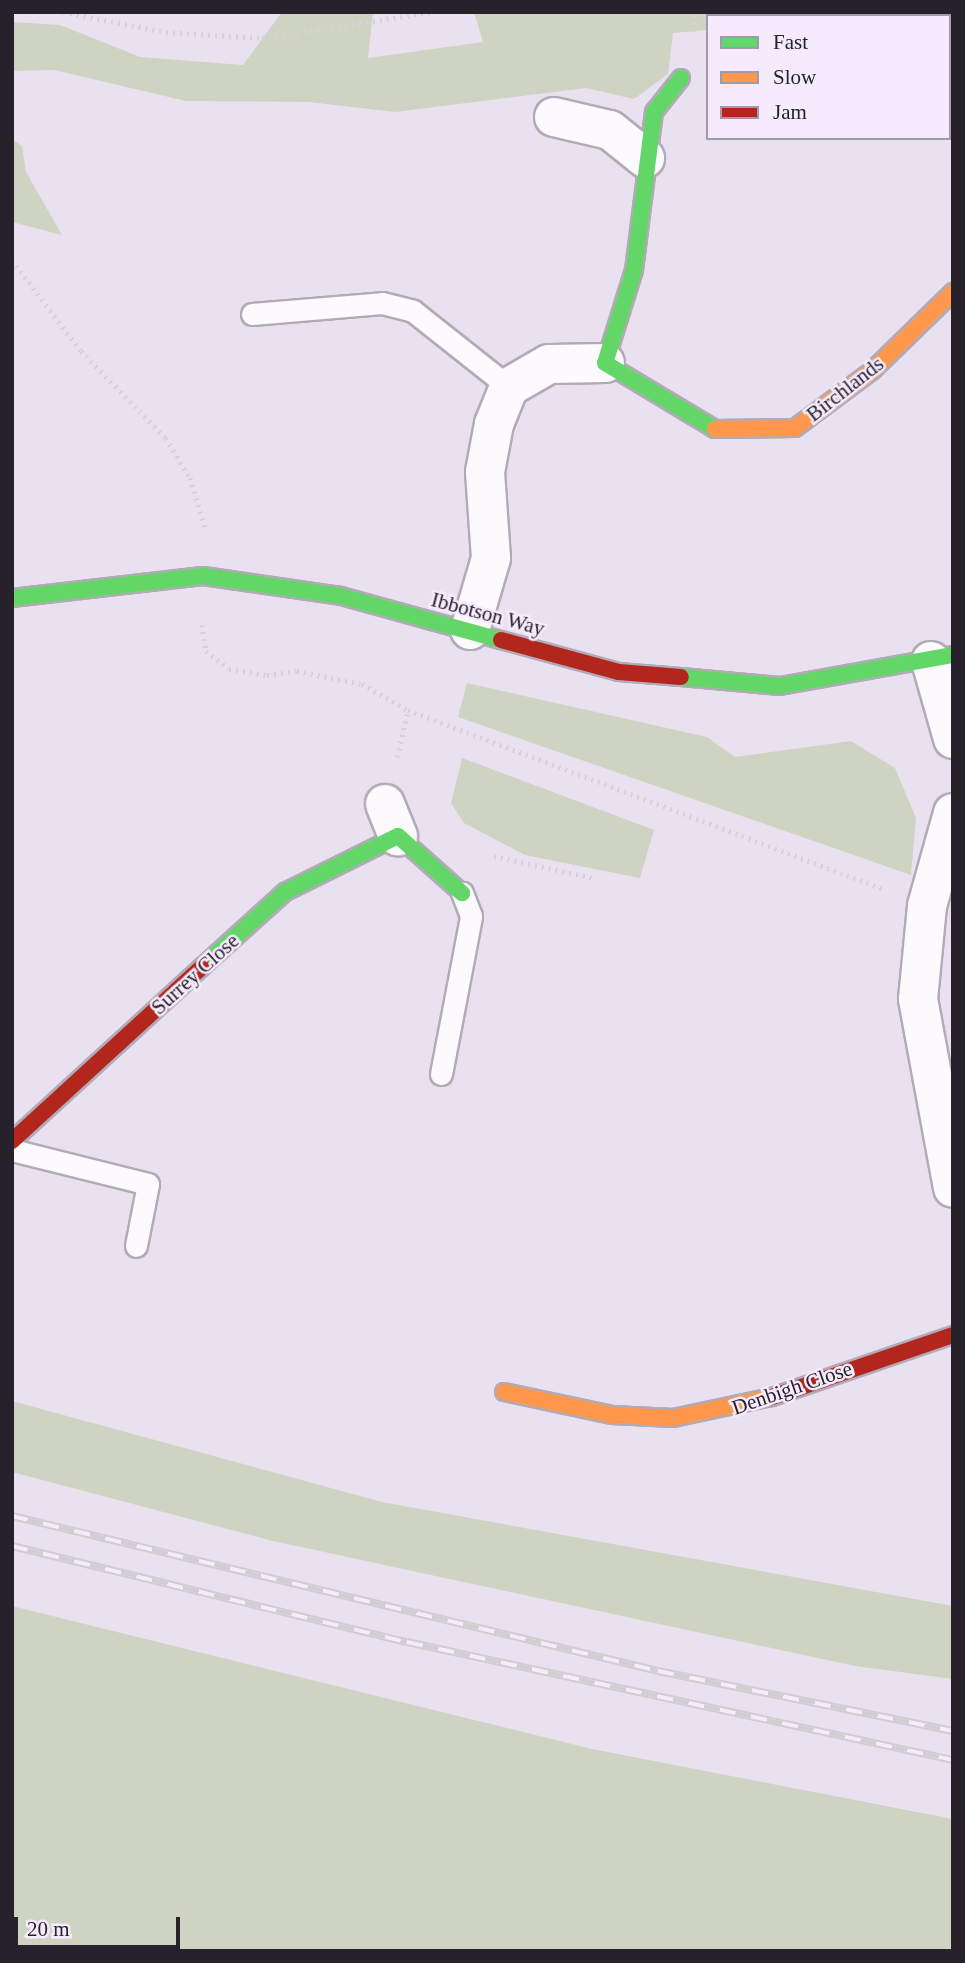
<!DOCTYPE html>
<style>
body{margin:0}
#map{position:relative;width:965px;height:1963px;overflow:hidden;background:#eae1f0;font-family:"Times New Roman",serif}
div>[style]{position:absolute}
.green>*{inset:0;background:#cfd3c1}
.path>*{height:4.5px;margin-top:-2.25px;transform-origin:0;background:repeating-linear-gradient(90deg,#d6d3d7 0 2px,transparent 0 7px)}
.roads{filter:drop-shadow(2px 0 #b2abb7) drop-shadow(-2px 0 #b2abb7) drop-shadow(0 2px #b2abb7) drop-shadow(0 -2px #b2abb7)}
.lane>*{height:21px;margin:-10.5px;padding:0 10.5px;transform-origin:10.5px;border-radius:10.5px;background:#fcfafd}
.street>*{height:38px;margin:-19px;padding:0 19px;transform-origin:19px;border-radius:19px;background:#fcfafd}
.fast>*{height:16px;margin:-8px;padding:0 8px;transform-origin:8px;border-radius:8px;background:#63d668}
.slow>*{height:16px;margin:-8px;padding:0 8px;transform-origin:8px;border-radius:8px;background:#ff974d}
.jam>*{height:16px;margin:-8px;padding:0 8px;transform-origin:8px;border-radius:8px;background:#b3261e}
.rail>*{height:8px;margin-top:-4px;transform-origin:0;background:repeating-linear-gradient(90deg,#f5ebfc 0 16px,#d1ced3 0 32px);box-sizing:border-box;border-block:2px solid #d1ced3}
span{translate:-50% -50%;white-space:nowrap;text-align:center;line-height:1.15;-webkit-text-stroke:5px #f5ebfc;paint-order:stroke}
.street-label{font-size:21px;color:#27212c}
.frame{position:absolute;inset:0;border:14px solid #27212c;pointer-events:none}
.legend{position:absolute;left:706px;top:14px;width:245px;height:126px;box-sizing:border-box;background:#f5ebfc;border:2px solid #a39aa9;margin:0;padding:9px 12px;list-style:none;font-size:21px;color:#27212c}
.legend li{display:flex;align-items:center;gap:14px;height:35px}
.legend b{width:35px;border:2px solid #a39aa9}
.scale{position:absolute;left:14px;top:1917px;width:166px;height:32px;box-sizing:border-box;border:4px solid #27212c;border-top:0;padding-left:9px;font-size:21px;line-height:24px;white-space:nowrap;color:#27212c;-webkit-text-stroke:5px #f5ebfc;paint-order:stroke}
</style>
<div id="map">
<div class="green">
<div style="clip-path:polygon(282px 12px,373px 12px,368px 58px,483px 42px,474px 12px,769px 12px,708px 16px,708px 30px,673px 33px,668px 74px,634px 99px,586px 88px,395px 112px,309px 102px,186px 101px,54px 70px,12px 71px,12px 22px,60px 25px,140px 57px,243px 65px)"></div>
<div style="clip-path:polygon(838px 12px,953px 12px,953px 25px,949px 16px)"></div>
<div style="clip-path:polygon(12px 139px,22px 146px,26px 172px,62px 235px,12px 222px)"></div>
<div style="clip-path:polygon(467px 683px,707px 737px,735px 757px,851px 741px,895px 768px,916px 818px,911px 875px,458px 717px)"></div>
<div style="clip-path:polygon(462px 758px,654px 830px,640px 878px,525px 855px,464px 823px,451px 803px)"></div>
<div style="clip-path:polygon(12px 1401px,382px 1502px,953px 1606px,953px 1679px,855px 1666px,273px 1541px,12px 1472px)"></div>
<div style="clip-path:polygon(12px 1606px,592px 1749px,953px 1819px,953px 1951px,12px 1951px)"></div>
</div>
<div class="path">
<div style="left:63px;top:12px;width:105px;rotate:11deg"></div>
<div style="left:166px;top:32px;width:96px;rotate:3.6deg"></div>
<div style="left:262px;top:38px;width:172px;rotate:-8.7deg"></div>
<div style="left:693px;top:32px;width:20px;rotate:-84deg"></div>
<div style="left:12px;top:260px;width:114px;rotate:52.8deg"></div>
<div style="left:81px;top:351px;width:122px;rotate:45.7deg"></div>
<div style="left:166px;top:438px;width:47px;rotate:59deg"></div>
<div style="left:190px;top:478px;width:54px;rotate:72.9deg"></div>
<div style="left:202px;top:625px;width:26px;rotate:81deg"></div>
<div style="left:206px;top:651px;width:29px;rotate:38deg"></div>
<div style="left:229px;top:669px;width:38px;rotate:9deg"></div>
<div style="left:267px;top:675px;width:30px;rotate:-8deg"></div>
<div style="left:297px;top:671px;width:66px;rotate:11.3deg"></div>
<div style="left:362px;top:684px;width:53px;rotate:29.5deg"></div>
<div style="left:408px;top:710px;width:508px;rotate:20.65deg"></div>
<div style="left:397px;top:757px;width:48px;rotate:-76.8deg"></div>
<div style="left:494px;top:856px;width:101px;rotate:12.5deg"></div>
</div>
<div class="roads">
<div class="lane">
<div style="left:252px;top:314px;width:130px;rotate:-4.8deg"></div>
<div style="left:382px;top:303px;width:32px;rotate:14deg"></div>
<div style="left:413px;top:311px;width:122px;rotate:38.4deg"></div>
<div style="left:441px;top:1074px;width:161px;rotate:-79.2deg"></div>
<div style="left:471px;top:916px;width:25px;rotate:-111deg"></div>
<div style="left:12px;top:1150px;width:140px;rotate:14deg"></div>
<div style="left:148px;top:1184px;width:63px;rotate:101deg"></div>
</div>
<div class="street">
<div style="left:554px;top:117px;width:57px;rotate:13.1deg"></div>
<div style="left:610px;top:130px;width:45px;rotate:38.7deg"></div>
<div style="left:470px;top:630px;width:75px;rotate:-73.7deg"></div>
<div style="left:491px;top:558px;width:86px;rotate:-94deg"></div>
<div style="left:485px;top:472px;width:49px;rotate:-79.4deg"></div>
<div style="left:494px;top:424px;width:40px;rotate:-68deg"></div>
<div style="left:509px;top:387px;width:46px;rotate:-29.9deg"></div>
<div style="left:549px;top:364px;width:56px;rotate:-1deg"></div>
<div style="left:931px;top:661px;width:81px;rotate:74.2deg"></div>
<div style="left:385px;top:804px;width:35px;rotate:68deg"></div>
<div style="left:953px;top:813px;width:97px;rotate:105.6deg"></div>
<div style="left:927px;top:906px;width:93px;rotate:95.5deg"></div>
<div style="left:918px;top:999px;width:192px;rotate:79.5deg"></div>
</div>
<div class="fast">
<div style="left:681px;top:78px;width:43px;rotate:128.5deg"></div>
<div style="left:654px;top:112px;width:159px;rotate:97.2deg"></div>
<div style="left:634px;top:270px;width:97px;rotate:107.3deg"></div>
<div style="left:605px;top:363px;width:128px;rotate:31deg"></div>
<div style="left:12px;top:598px;width:192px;rotate:-6.6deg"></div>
<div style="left:203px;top:576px;width:139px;rotate:8.2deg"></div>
<div style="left:341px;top:596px;width:166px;rotate:15.4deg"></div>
<div style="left:681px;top:677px;width:99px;rotate:5.2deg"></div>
<div style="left:780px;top:686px;width:176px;rotate:-10.2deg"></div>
<div style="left:202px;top:967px;width:112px;rotate:-42.1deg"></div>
<div style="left:285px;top:892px;width:126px;rotate:-26.4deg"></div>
<div style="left:398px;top:836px;width:86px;rotate:41.7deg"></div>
</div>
<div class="slow">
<div style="left:715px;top:429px;width:80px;rotate:-0.7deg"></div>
<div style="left:795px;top:428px;width:97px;rotate:-36.6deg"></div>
<div style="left:873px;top:370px;width:112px;rotate:-44.3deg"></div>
<div style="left:504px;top:1392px;width:110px;rotate:12deg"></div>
<div style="left:612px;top:1415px;width:61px;rotate:2.8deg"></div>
<div style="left:673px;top:1418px;width:101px;rotate:-12deg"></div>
</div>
<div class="jam">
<div style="left:501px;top:640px;width:122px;rotate:15.2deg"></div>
<div style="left:619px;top:672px;width:62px;rotate:4.6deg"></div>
<div style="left:12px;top:1141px;width:258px;rotate:-42.5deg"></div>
<div style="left:772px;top:1397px;width:191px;rotate:-18.9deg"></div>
</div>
</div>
<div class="rail">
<div style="left:12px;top:1516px;width:664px;rotate:13.49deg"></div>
<div style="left:658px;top:1671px;width:301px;rotate:11.5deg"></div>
<div style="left:12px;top:1546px;width:406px;rotate:13.7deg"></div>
<div style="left:407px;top:1642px;width:559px;rotate:12.2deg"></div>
</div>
<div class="street-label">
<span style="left:845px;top:389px;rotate:-38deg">Birchlands</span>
<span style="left:488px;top:614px;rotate:15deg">Ibbotson Way</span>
<span style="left:195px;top:974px;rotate:-42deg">Surrey Close</span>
<span style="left:792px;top:1388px;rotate:-19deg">Denbigh Close</span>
</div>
<div class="frame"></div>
<ul class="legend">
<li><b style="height:9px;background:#63d668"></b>Fast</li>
<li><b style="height:9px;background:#ff974d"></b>Slow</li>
<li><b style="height:9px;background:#b3261e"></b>Jam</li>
</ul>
<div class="scale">20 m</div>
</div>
